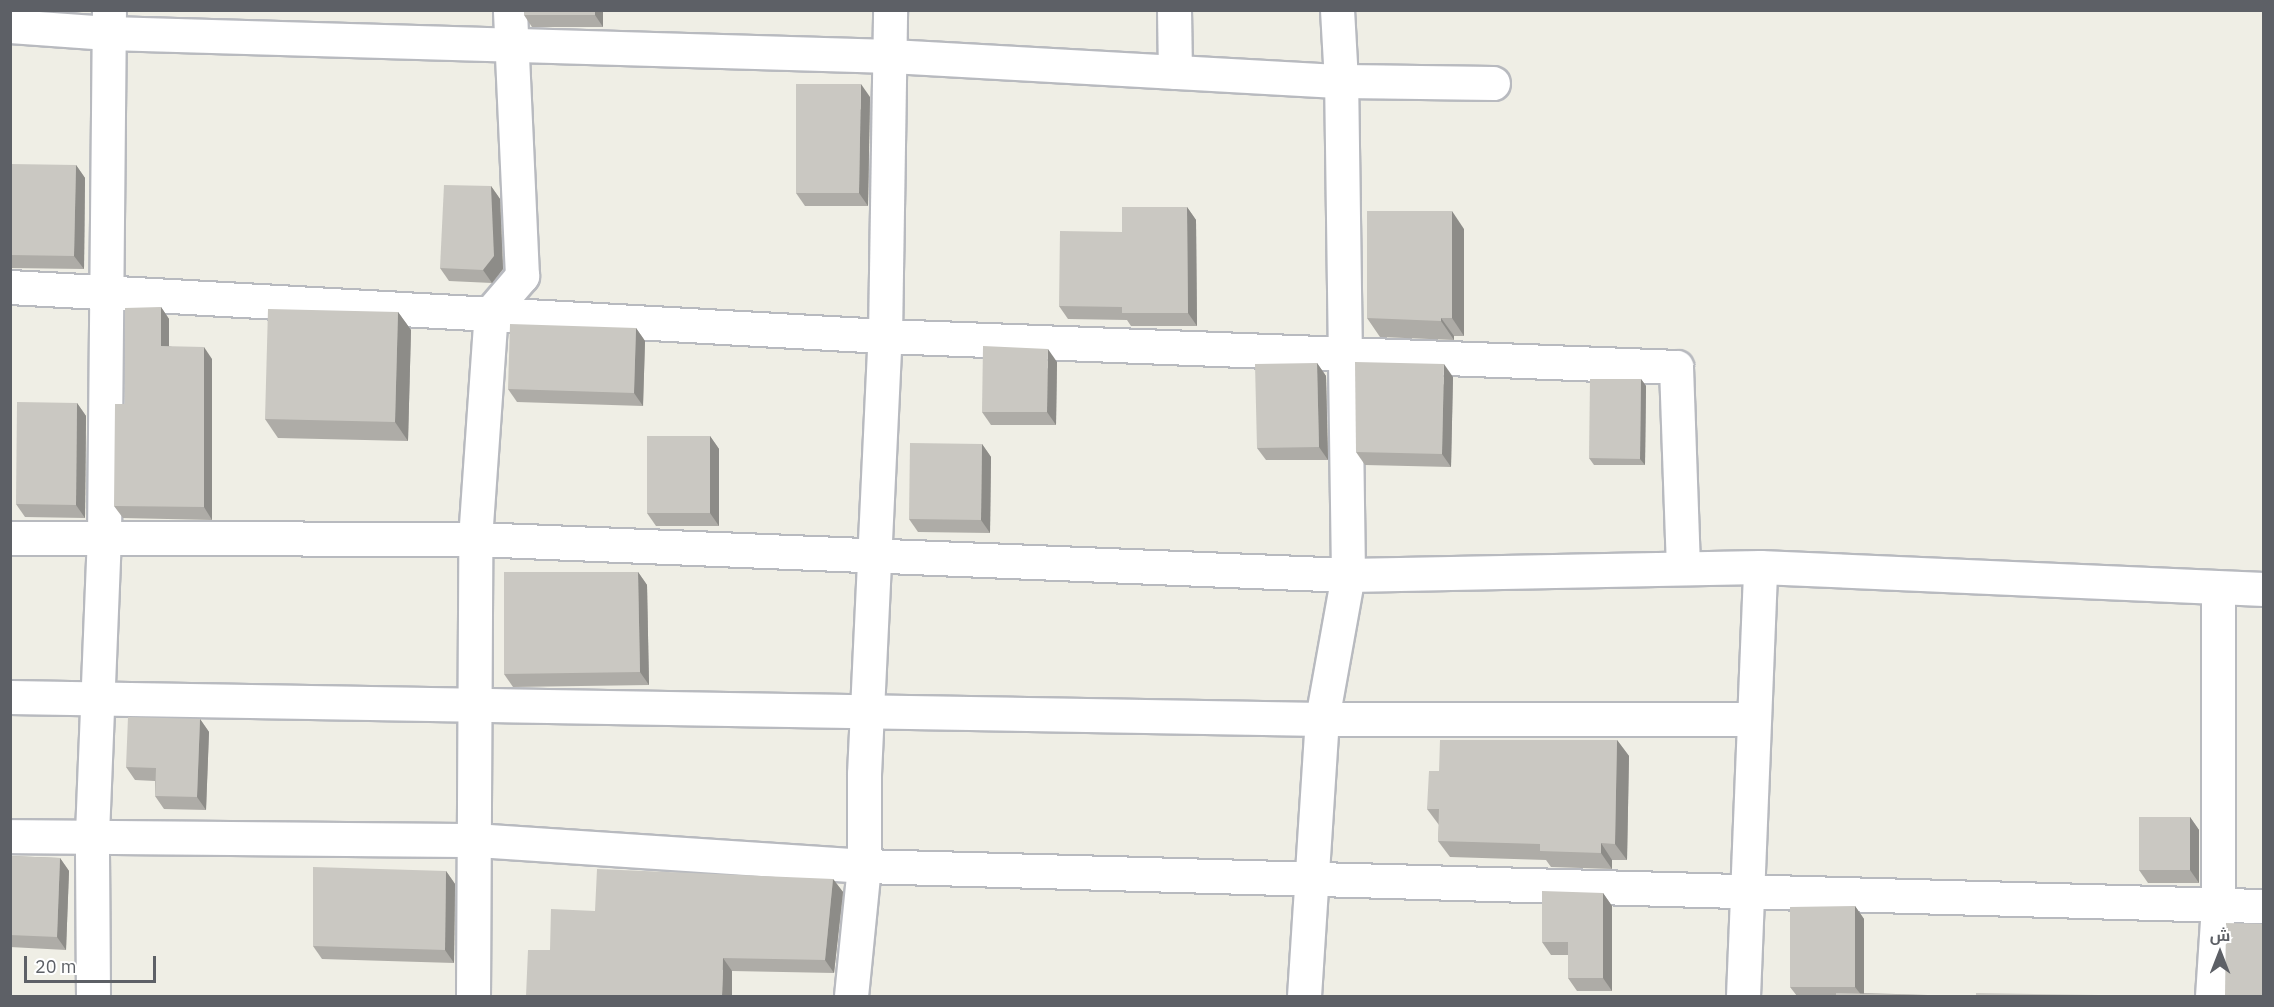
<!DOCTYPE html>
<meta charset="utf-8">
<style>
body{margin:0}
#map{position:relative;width:2274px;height:1007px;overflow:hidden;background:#efeee5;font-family:"IBM Plex Sans",Cairo,sans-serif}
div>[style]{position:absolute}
.roads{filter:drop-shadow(2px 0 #b8babf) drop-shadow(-2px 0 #b8babf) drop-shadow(0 2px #b8babf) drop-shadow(0 -2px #b8babf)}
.minor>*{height:33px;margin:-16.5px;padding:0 16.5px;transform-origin:16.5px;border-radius:16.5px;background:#fff}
.wall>*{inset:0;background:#aeaca7}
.shaded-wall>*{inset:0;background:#8d8c88}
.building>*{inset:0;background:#cac8c2}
span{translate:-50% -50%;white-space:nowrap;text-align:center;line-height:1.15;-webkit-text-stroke:4.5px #fff;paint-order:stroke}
.frame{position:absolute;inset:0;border:12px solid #5d6066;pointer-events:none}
.north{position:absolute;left:2190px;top:923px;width:60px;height:60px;-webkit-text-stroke:4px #fff;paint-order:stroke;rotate:0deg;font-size:16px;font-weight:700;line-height:24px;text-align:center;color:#5d6066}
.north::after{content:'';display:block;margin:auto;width:21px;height:27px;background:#5d6066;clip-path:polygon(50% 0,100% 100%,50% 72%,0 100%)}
.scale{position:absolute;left:24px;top:956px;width:132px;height:27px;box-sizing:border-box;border:3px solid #5d6066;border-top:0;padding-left:8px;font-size:18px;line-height:21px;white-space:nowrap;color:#5d6066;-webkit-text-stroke:4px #fff;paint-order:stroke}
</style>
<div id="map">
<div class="roads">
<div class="minor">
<div style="left:1174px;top:10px;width:62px;rotate:89.1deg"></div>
<div style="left:10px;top:26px;width:98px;rotate:4.1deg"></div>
<div style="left:108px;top:33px;width:783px;rotate:1.68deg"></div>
<div style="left:891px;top:56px;width:451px;rotate:3.2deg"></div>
<div style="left:1341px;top:81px;width:152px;rotate:0.8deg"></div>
<div style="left:10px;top:287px;width:876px;rotate:3.21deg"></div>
<div style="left:885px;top:336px;width:792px;rotate:2.24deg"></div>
<div style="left:1676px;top:367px;width:199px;rotate:88deg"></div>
<div style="left:10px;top:538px;width:465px;rotate:0.1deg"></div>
<div style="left:475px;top:539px;width:874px;rotate:2.36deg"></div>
<div style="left:1348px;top:575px;width:412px;rotate:-1.1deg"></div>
<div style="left:1760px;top:567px;width:504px;rotate:2.5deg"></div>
<div style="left:10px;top:697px;width:1312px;rotate:0.96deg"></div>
<div style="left:1322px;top:719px;width:429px"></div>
<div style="left:10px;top:836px;width:465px;rotate:0.5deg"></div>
<div style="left:475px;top:840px;width:390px;rotate:3.8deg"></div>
<div style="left:864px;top:866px;width:1401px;rotate:1.64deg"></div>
<div style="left:93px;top:996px;width:162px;rotate:-90.4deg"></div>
<div style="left:92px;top:834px;width:296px;rotate:-87.7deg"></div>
<div style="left:104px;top:538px;width:526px;rotate:-89.46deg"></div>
<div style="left:473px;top:996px;width:457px;rotate:-89.7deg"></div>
<div style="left:475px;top:539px;width:228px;rotate:-86deg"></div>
<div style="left:491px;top:312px;width:48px;rotate:-49.3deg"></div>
<div style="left:522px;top:276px;width:266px;rotate:-92.6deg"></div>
<div style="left:851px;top:996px;width:131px;rotate:-84.3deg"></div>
<div style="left:864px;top:866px;width:92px;rotate:-90deg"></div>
<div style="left:864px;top:774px;width:439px;rotate:-87.3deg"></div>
<div style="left:885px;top:336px;width:326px;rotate:-89.1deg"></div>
<div style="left:1304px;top:996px;width:278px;rotate:-86.3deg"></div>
<div style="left:1322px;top:719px;width:146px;rotate:-79.8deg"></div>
<div style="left:1348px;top:575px;width:494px;rotate:-90.8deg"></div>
<div style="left:1341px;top:81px;width:71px;rotate:-93.2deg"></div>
<div style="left:1743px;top:996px;width:429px;rotate:-87.7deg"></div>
<div style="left:2212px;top:996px;width:91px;rotate:-86.2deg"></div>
<div style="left:2218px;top:905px;width:317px;rotate:-90deg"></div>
</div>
</div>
<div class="wall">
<div style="clip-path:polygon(524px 10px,603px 10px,603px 27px,532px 27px,524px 15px)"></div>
<div style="clip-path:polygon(870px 97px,868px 206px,805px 206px,796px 193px)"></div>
<div style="clip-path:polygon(76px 165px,85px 178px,84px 269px,11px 268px,10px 267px,10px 255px)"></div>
<div style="clip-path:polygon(491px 186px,500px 199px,503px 269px,492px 283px,449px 281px,440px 268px)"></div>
<div style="clip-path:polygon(1187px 207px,1196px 220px,1197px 326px,1131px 326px,1127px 320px,1068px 319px,1059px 306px,1122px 232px)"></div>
<div style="clip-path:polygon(1464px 229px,1464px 336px,1454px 336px,1454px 340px,1380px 337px,1367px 318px)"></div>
<div style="clip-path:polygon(161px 307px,169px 319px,169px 346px,212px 359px,212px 520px,123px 518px,114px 506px)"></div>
<div style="clip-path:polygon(398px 312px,411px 330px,408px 441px,278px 438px,265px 419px)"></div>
<div style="clip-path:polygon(636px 328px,645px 341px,643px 406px,517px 402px,508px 389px)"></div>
<div style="clip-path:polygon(1057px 362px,1056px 425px,991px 425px,982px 412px)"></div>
<div style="clip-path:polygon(1317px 363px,1326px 376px,1328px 460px,1266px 460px,1257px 448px)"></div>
<div style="clip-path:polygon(1453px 377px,1451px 467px,1365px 465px,1356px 452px)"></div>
<div style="clip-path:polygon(1641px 379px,1646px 386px,1645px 465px,1594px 465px,1589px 458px)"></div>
<div style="clip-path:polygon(77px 403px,86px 416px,85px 518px,25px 517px,16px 504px)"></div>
<div style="clip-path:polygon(710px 436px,719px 449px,719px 526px,656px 526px,647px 513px)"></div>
<div style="clip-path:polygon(982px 444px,991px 457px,990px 533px,918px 532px,909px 519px)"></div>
<div style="clip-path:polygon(638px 572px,647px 585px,649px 685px,513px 687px,504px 674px)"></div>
<div style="clip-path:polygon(200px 719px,209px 732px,206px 810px,164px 809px,155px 796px,155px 781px,135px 780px,126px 767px)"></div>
<div style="clip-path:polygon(1617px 740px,1629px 756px,1627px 860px,1612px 860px,1612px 869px,1551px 867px,1546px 860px,1450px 857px,1438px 841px,1439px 825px,1427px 809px,1439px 771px)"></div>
<div style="clip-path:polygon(2190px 817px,2199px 830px,2199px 883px,2148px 883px,2139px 870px)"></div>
<div style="clip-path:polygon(10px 856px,60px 858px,69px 871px,66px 950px,10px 947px)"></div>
<div style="clip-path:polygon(446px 871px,455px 884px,454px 963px,322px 959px,313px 946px)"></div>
<div style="clip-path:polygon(833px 879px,843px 892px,834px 973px,732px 971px,550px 950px,595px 911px)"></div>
<div style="clip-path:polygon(1603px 893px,1612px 906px,1612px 991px,1577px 991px,1568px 978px,1568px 955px,1551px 955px,1542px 942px)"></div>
<div style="clip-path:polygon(1855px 906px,1864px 919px,1864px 993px,1960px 996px,1797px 996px,1790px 987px)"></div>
</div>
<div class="shaded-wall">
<div style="clip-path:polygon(595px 10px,603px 10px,603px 27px,595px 15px)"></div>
<div style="clip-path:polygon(861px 84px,870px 97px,868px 206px,859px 193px)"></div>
<div style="clip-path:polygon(76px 165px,85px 178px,84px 269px,74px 256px)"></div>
<div style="clip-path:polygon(491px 186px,500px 199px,503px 269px,492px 283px,483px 270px)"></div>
<div style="clip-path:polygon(1187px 207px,1196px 220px,1197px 326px,1188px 313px)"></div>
<div style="clip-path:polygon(1452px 211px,1464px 229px,1464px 336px,1452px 318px)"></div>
<div style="clip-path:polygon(161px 307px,169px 319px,169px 358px,161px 346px)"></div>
<div style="clip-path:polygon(398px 312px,411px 330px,408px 441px,395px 422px)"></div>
<div style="clip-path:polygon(1441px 318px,1454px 336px,1454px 340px,1441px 321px)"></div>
<div style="clip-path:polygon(636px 328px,645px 341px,643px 406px,634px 393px)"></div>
<div style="clip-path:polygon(204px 347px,212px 359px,212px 520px,204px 507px)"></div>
<div style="clip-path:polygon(1048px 349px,1057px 362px,1056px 425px,1047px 412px)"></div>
<div style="clip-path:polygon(1317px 363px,1326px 376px,1328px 460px,1319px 447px)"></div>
<div style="clip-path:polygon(1444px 364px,1453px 377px,1451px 467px,1442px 454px)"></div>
<div style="clip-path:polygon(1641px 379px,1646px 386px,1645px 465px,1640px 459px)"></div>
<div style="clip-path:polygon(77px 403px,86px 416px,85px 518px,76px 505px)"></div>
<div style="clip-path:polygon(710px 436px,719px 449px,719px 526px,710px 513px)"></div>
<div style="clip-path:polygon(982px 444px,991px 457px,990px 533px,981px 520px)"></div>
<div style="clip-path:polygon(638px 572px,647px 585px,649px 685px,640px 672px)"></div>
<div style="clip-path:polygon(200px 719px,209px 732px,206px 810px,197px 797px)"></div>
<div style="clip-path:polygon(1617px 740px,1629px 756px,1627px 860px,1615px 844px)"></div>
<div style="clip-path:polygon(2190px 817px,2199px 830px,2199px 883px,2190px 870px)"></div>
<div style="clip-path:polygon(1601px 843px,1612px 860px,1612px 869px,1601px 853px)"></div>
<div style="clip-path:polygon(60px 858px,69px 871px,66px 950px,57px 937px)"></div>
<div style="clip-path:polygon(446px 871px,455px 884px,454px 963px,445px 950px)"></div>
<div style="clip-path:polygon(833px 879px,843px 892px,834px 973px,825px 960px)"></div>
<div style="clip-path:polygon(1603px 893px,1612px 906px,1612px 991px,1603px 978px)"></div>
<div style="clip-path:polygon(1855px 906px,1864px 919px,1864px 996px,1862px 996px,1855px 987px)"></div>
<div style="clip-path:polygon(723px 958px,732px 971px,732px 996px,722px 996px)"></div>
</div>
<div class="building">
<div style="clip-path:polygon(524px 10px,595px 10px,595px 15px,524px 15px)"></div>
<div style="clip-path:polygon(796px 84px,861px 84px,859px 193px,796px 193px)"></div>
<div style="clip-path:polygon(10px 164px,76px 165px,74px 256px,10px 255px)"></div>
<div style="clip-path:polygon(444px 185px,491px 186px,494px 256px,483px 270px,440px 268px)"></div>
<div style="clip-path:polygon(1122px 207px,1187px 207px,1188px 313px,1122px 313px,1122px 307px,1059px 306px,1060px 231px,1122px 232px)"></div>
<div style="clip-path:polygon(1367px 211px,1452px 211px,1452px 318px,1441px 318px,1441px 321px,1367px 318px)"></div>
<div style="clip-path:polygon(161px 307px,161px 346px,204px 347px,204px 507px,114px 506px,115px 404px,125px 404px,125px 308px)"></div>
<div style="clip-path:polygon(268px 309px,398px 312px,395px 422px,265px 419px)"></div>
<div style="clip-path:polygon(510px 324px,636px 328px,634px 393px,508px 389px)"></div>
<div style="clip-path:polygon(983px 346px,1048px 349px,1047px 412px,982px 412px)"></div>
<div style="clip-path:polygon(1355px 362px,1444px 364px,1442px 454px,1356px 452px)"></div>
<div style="clip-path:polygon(1317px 363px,1319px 447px,1257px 448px,1255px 364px)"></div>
<div style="clip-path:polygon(1590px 379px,1641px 379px,1640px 459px,1589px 458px)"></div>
<div style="clip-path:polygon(17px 402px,77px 403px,76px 505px,16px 504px)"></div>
<div style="clip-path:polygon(647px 436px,710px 436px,710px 513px,647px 513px)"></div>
<div style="clip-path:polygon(910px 443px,982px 444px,981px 520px,909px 519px)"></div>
<div style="clip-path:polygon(504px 572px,638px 572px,640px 672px,504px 674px)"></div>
<div style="clip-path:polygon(128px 717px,200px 719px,197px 797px,155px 796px,156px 768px,126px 767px)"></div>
<div style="clip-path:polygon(1440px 740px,1617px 740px,1615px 844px,1601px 843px,1601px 853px,1540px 851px,1540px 844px,1438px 841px,1439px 809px,1427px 809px,1429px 771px,1439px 771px)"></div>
<div style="clip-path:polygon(2139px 817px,2190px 817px,2190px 870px,2139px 870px)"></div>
<div style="clip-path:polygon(10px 856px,60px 858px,57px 937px,10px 935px)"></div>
<div style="clip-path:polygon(313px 867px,446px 871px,445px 950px,313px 946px)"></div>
<div style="clip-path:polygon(597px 869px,833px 879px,825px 960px,723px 958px,722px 996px,526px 996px,528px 950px,550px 950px,551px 909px,595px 911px)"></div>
<div style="clip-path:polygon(1542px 891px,1603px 893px,1603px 978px,1568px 978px,1568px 942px,1542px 942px)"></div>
<div style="clip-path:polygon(1855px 906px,1855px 987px,1790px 987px,1790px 907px)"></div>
<div style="clip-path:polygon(2226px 923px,2264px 924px,2264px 996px,2225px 996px)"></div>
<div style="clip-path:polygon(1836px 993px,1960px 996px,1836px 996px)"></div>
<div style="clip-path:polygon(1976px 993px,2099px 995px,2099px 996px,1976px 996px)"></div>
</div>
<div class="frame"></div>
<div class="north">ش</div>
<div class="scale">20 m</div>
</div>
